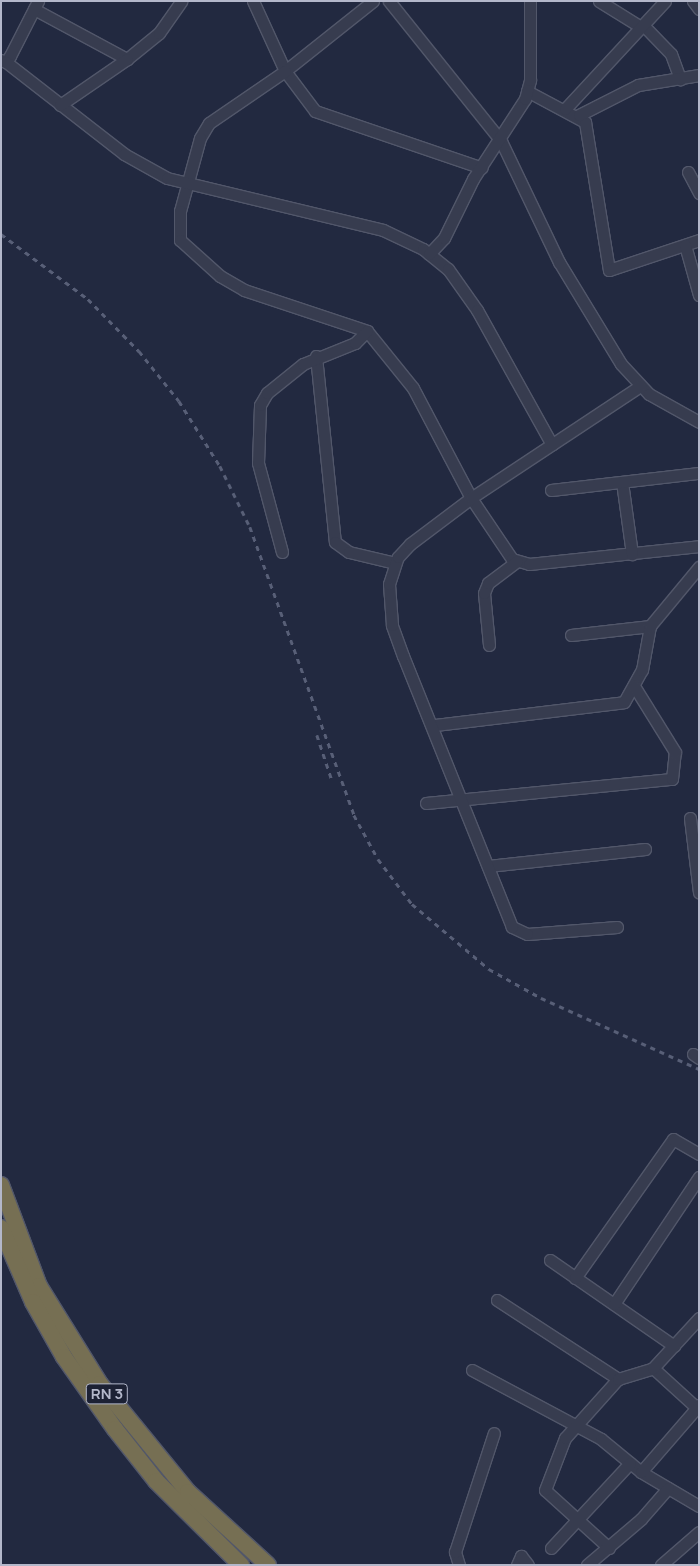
<!DOCTYPE html>
<style>
body{margin:0}
#map{position:relative;width:700px;height:1566px;overflow:hidden;background:#222940;font-family:Manrope,sans-serif}
div>[style]{position:absolute}
.roads{filter:drop-shadow(1px 0 #52576a) drop-shadow(-1px 0 #52576a) drop-shadow(0 1px #52576a) drop-shadow(0 -1px #52576a)}
.minor>*{height:11px;margin:-5.5px;padding:0 5.5px;transform-origin:5.5px;border-radius:5.5px;background:#373c4f}
.highway>*{height:16px;margin:-8px;padding:0 8px;transform-origin:8px;border-radius:8px;background:#766f53}
.rail>*{height:2.5px;margin-top:-1.25px;transform-origin:0;background:repeating-linear-gradient(90deg,#585f77 0 5px,transparent 0 10px)}
span{translate:-50% -50%;white-space:nowrap;text-align:center;line-height:1.15;-webkit-text-stroke:4px #1c2134;paint-order:stroke}
.shield-label span{padding:1px 4px;background:#1c2134;border:1px solid;border-radius:4px;-webkit-text-stroke-width:0}
.shield-label{font-size:15px;color:#b3b7ca;font-weight:700}
.frame{position:absolute;inset:0;border:2px solid #b3b7ca;pointer-events:none}
</style>
<div id="map">
<div class="roads">
<div class="minor">
<div style="left:253px;top:1px;width:77px;rotate:65.4deg"></div>
<div style="left:285px;top:71px;width:50px;rotate:53.1deg"></div>
<div style="left:315px;top:111px;width:176px;rotate:18.8deg"></div>
<div style="left:373px;top:1px;width:112px;rotate:141.5deg"></div>
<div style="left:285px;top:71px;width:92px;rotate:145.6deg"></div>
<div style="left:209px;top:123px;width:17px;rotate:121deg"></div>
<div style="left:200px;top:138px;width:76px;rotate:105.3deg"></div>
<div style="left:180px;top:211px;width:29px;rotate:90deg"></div>
<div style="left:180px;top:240px;width:54px;rotate:42deg"></div>
<div style="left:220px;top:276px;width:28px;rotate:30deg"></div>
<div style="left:244px;top:290px;width:130px;rotate:18.4deg"></div>
<div style="left:367px;top:331px;width:73px;rotate:51.1deg"></div>
<div style="left:413px;top:388px;width:124px;rotate:62.2deg"></div>
<div style="left:471px;top:498px;width:73px;rotate:56.1deg"></div>
<div style="left:512px;top:559px;width:18px;rotate:16deg"></div>
<div style="left:529px;top:564px;width:171px;rotate:-6deg"></div>
<div style="left:389px;top:1px;width:179px;rotate:51.3deg"></div>
<div style="left:501px;top:141px;width:134px;rotate:64.4deg"></div>
<div style="left:559px;top:262px;width:119px;rotate:58.7deg"></div>
<div style="left:621px;top:364px;width:41px;rotate:47deg"></div>
<div style="left:649px;top:394px;width:57px;rotate:29.2deg"></div>
<div style="left:599px;top:1px;width:49px;rotate:31.8deg"></div>
<div style="left:693px;top:1px;width:10px;rotate:53deg"></div>
<div style="left:34px;top:9px;width:106px;rotate:28.3deg"></div>
<div style="left:127px;top:59px;width:41px;rotate:-39.1deg"></div>
<div style="left:159px;top:33px;width:39px;rotate:-55deg"></div>
<div style="left:643px;top:25px;width:40px;rotate:46deg"></div>
<div style="left:671px;top:54px;width:27px;rotate:70deg"></div>
<div style="left:1px;top:60px;width:5px;rotate:22deg"></div>
<div style="left:6px;top:62px;width:7px;rotate:-56deg"></div>
<div style="left:10px;top:56px;width:62px;rotate:-63deg"></div>
<div style="left:6px;top:62px;width:150px;rotate:37.9deg"></div>
<div style="left:124px;top:154px;width:49px;rotate:29.2deg"></div>
<div style="left:167px;top:178px;width:222px;rotate:13.5deg"></div>
<div style="left:383px;top:230px;width:44px;rotate:25.4deg"></div>
<div style="left:423px;top:249px;width:32px;rotate:39deg"></div>
<div style="left:448px;top:269px;width:50px;rotate:54.7deg"></div>
<div style="left:477px;top:310px;width:154px;rotate:60.9deg"></div>
<div style="left:527px;top:91px;width:66px;rotate:28.1deg"></div>
<div style="left:585px;top:122px;width:150px;rotate:80.8deg"></div>
<div style="left:609px;top:270px;width:95px;rotate:-18.4deg"></div>
<div style="left:60px;top:105px;width:81px;rotate:-34.5deg"></div>
<div style="left:565px;top:109px;width:147px;rotate:-47.2deg"></div>
<div style="left:579px;top:115px;width:66px;rotate:-27deg"></div>
<div style="left:638px;top:85px;width:62px;rotate:-9.3deg"></div>
<div style="left:688px;top:172px;width:24px;rotate:62deg"></div>
<div style="left:685px;top:245px;width:52px;rotate:74.4deg"></div>
<div style="left:429px;top:254px;width:22px;rotate:-47deg"></div>
<div style="left:444px;top:238px;width:66px;rotate:-63.8deg"></div>
<div style="left:473px;top:179px;width:95px;rotate:-57deg"></div>
<div style="left:525px;top:99px;width:20px;rotate:-75deg"></div>
<div style="left:530px;top:80px;width:79px;rotate:-90deg"></div>
<div style="left:316px;top:356px;width:187px;rotate:84.2deg"></div>
<div style="left:335px;top:542px;width:17px;rotate:36deg"></div>
<div style="left:349px;top:552px;width:47px;rotate:13.4deg"></div>
<div style="left:622px;top:482px;width:73px;rotate:82.1deg"></div>
<div style="left:551px;top:490px;width:149px;rotate:-6.6deg"></div>
<div style="left:282px;top:552px;width:92px;rotate:-105.1deg"></div>
<div style="left:258px;top:463px;width:58px;rotate:-88deg"></div>
<div style="left:260px;top:405px;width:14px;rotate:-60deg"></div>
<div style="left:267px;top:393px;width:46px;rotate:-38.9deg"></div>
<div style="left:303px;top:364px;width:56px;rotate:-22deg"></div>
<div style="left:355px;top:343px;width:17px;rotate:-45deg"></div>
<div style="left:571px;top:635px;width:80px;rotate:-6.5deg"></div>
<div style="left:489px;top:645px;width:52px;rotate:-95.5deg"></div>
<div style="left:484px;top:593px;width:11px;rotate:-68deg"></div>
<div style="left:488px;top:583px;width:36px;rotate:-37deg"></div>
<div style="left:435px;top:725px;width:190px;rotate:-6.9deg"></div>
<div style="left:624px;top:702px;width:37px;rotate:-61deg"></div>
<div style="left:642px;top:670px;width:45px;rotate:-79.7deg"></div>
<div style="left:650px;top:626px;width:77px;rotate:-50.3deg"></div>
<div style="left:426px;top:803px;width:247px;rotate:-5.6deg"></div>
<div style="left:672px;top:779px;width:27px;rotate:-84deg"></div>
<div style="left:675px;top:752px;width:78px;rotate:-121.8deg"></div>
<div style="left:690px;top:818px;width:75px;rotate:83.1deg"></div>
<div style="left:488px;top:866px;width:158px;rotate:-6.2deg"></div>
<div style="left:617px;top:927px;width:90px;rotate:175.6deg"></div>
<div style="left:527px;top:934px;width:17px;rotate:-155deg"></div>
<div style="left:512px;top:927px;width:292px;rotate:-111.9deg"></div>
<div style="left:403px;top:656px;width:33px;rotate:-110deg"></div>
<div style="left:392px;top:625px;width:41px;rotate:-94.2deg"></div>
<div style="left:389px;top:584px;width:28px;rotate:-72deg"></div>
<div style="left:398px;top:557px;width:18px;rotate:-47deg"></div>
<div style="left:410px;top:544px;width:76px;rotate:-37deg"></div>
<div style="left:471px;top:498px;width:203px;rotate:-33.5deg"></div>
<div style="left:693px;top:1054px;width:7px;rotate:34deg"></div>
<div style="left:550px;top:1260px;width:151px;rotate:34.7deg"></div>
<div style="left:575px;top:1278px;width:170px;rotate:-54.8deg"></div>
<div style="left:673px;top:1139px;width:30px;rotate:30deg"></div>
<div style="left:497px;top:1300px;width:145px;rotate:33.1deg"></div>
<div style="left:614px;top:1304px;width:153px;rotate:-56.2deg"></div>
<div style="left:653px;top:1368px;width:62px;rotate:42.4deg"></div>
<div style="left:472px;top:1370px;width:146px;rotate:28.1deg"></div>
<div style="left:601px;top:1439px;width:52px;rotate:39.5deg"></div>
<div style="left:641px;top:1472px;width:67px;rotate:30.4deg"></div>
<div style="left:641px;top:1472px;width:89px;rotate:-49.1deg"></div>
<div style="left:551px;top:1548px;width:116px;rotate:-47.1deg"></div>
<div style="left:609px;top:1548px;width:86px;rotate:-137.8deg"></div>
<div style="left:545px;top:1490px;width:56px;rotate:-69deg"></div>
<div style="left:565px;top:1438px;width:79px;rotate:-48.1deg"></div>
<div style="left:618px;top:1379px;width:37px;rotate:-17deg"></div>
<div style="left:653px;top:1368px;width:68px;rotate:-47.4deg"></div>
<div style="left:459px;top:1565px;width:14px;rotate:-107deg"></div>
<div style="left:455px;top:1552px;width:125px;rotate:-71.9deg"></div>
<div style="left:517px;top:1565px;width:10px;rotate:-66deg"></div>
<div style="left:521px;top:1556px;width:11px;rotate:52deg"></div>
<div style="left:587px;top:1565px;width:71px;rotate:-40.4deg"></div>
<div style="left:641px;top:1519px;width:41px;rotate:-48.9deg"></div>
<div style="left:661px;top:1565px;width:50px;rotate:-41deg"></div>
</div>
<div class="highway">
<div style="left:1px;top:1185px;width:108px;rotate:69.4deg"></div>
<div style="left:39px;top:1286px;width:115px;rotate:58.1deg"></div>
<div style="left:100px;top:1384px;width:139px;rotate:50.8deg"></div>
<div style="left:188px;top:1492px;width:108px;rotate:42.4deg"></div>
<div style="left:1px;top:1228px;width:81px;rotate:66.6deg"></div>
<div style="left:33px;top:1302px;width:63px;rotate:60.6deg"></div>
<div style="left:64px;top:1357px;width:88px;rotate:54.7deg"></div>
<div style="left:115px;top:1429px;width:66px;rotate:51.7deg"></div>
<div style="left:156px;top:1481px;width:120px;rotate:44.7deg"></div>
</div>
</div>
<div class="rail">
<div style="left:1px;top:234px;width:109px;rotate:36.8deg"></div>
<div style="left:88px;top:299px;width:73px;rotate:45.6deg"></div>
<div style="left:139px;top:351px;width:64px;rotate:51.3deg"></div>
<div style="left:179px;top:401px;width:77px;rotate:57.8deg"></div>
<div style="left:220px;top:466px;width:68px;rotate:63.8deg"></div>
<div style="left:250px;top:527px;width:306px;rotate:70.1deg"></div>
<div style="left:354px;top:815px;width:50px;rotate:61.4deg"></div>
<div style="left:378px;top:859px;width:56px;rotate:52.9deg"></div>
<div style="left:412px;top:904px;width:101px;rotate:40.2deg"></div>
<div style="left:489px;top:969px;width:60px;rotate:29.1deg"></div>
<div style="left:541px;top:998px;width:173px;rotate:24.2deg"></div>
<div style="left:317px;top:735px;width:47px;rotate:71.6deg"></div>
</div>
<div class="shield-label">
<span style="left:107px;top:1394px">RN 3</span>
</div>
<div class="frame"></div>
</div>
